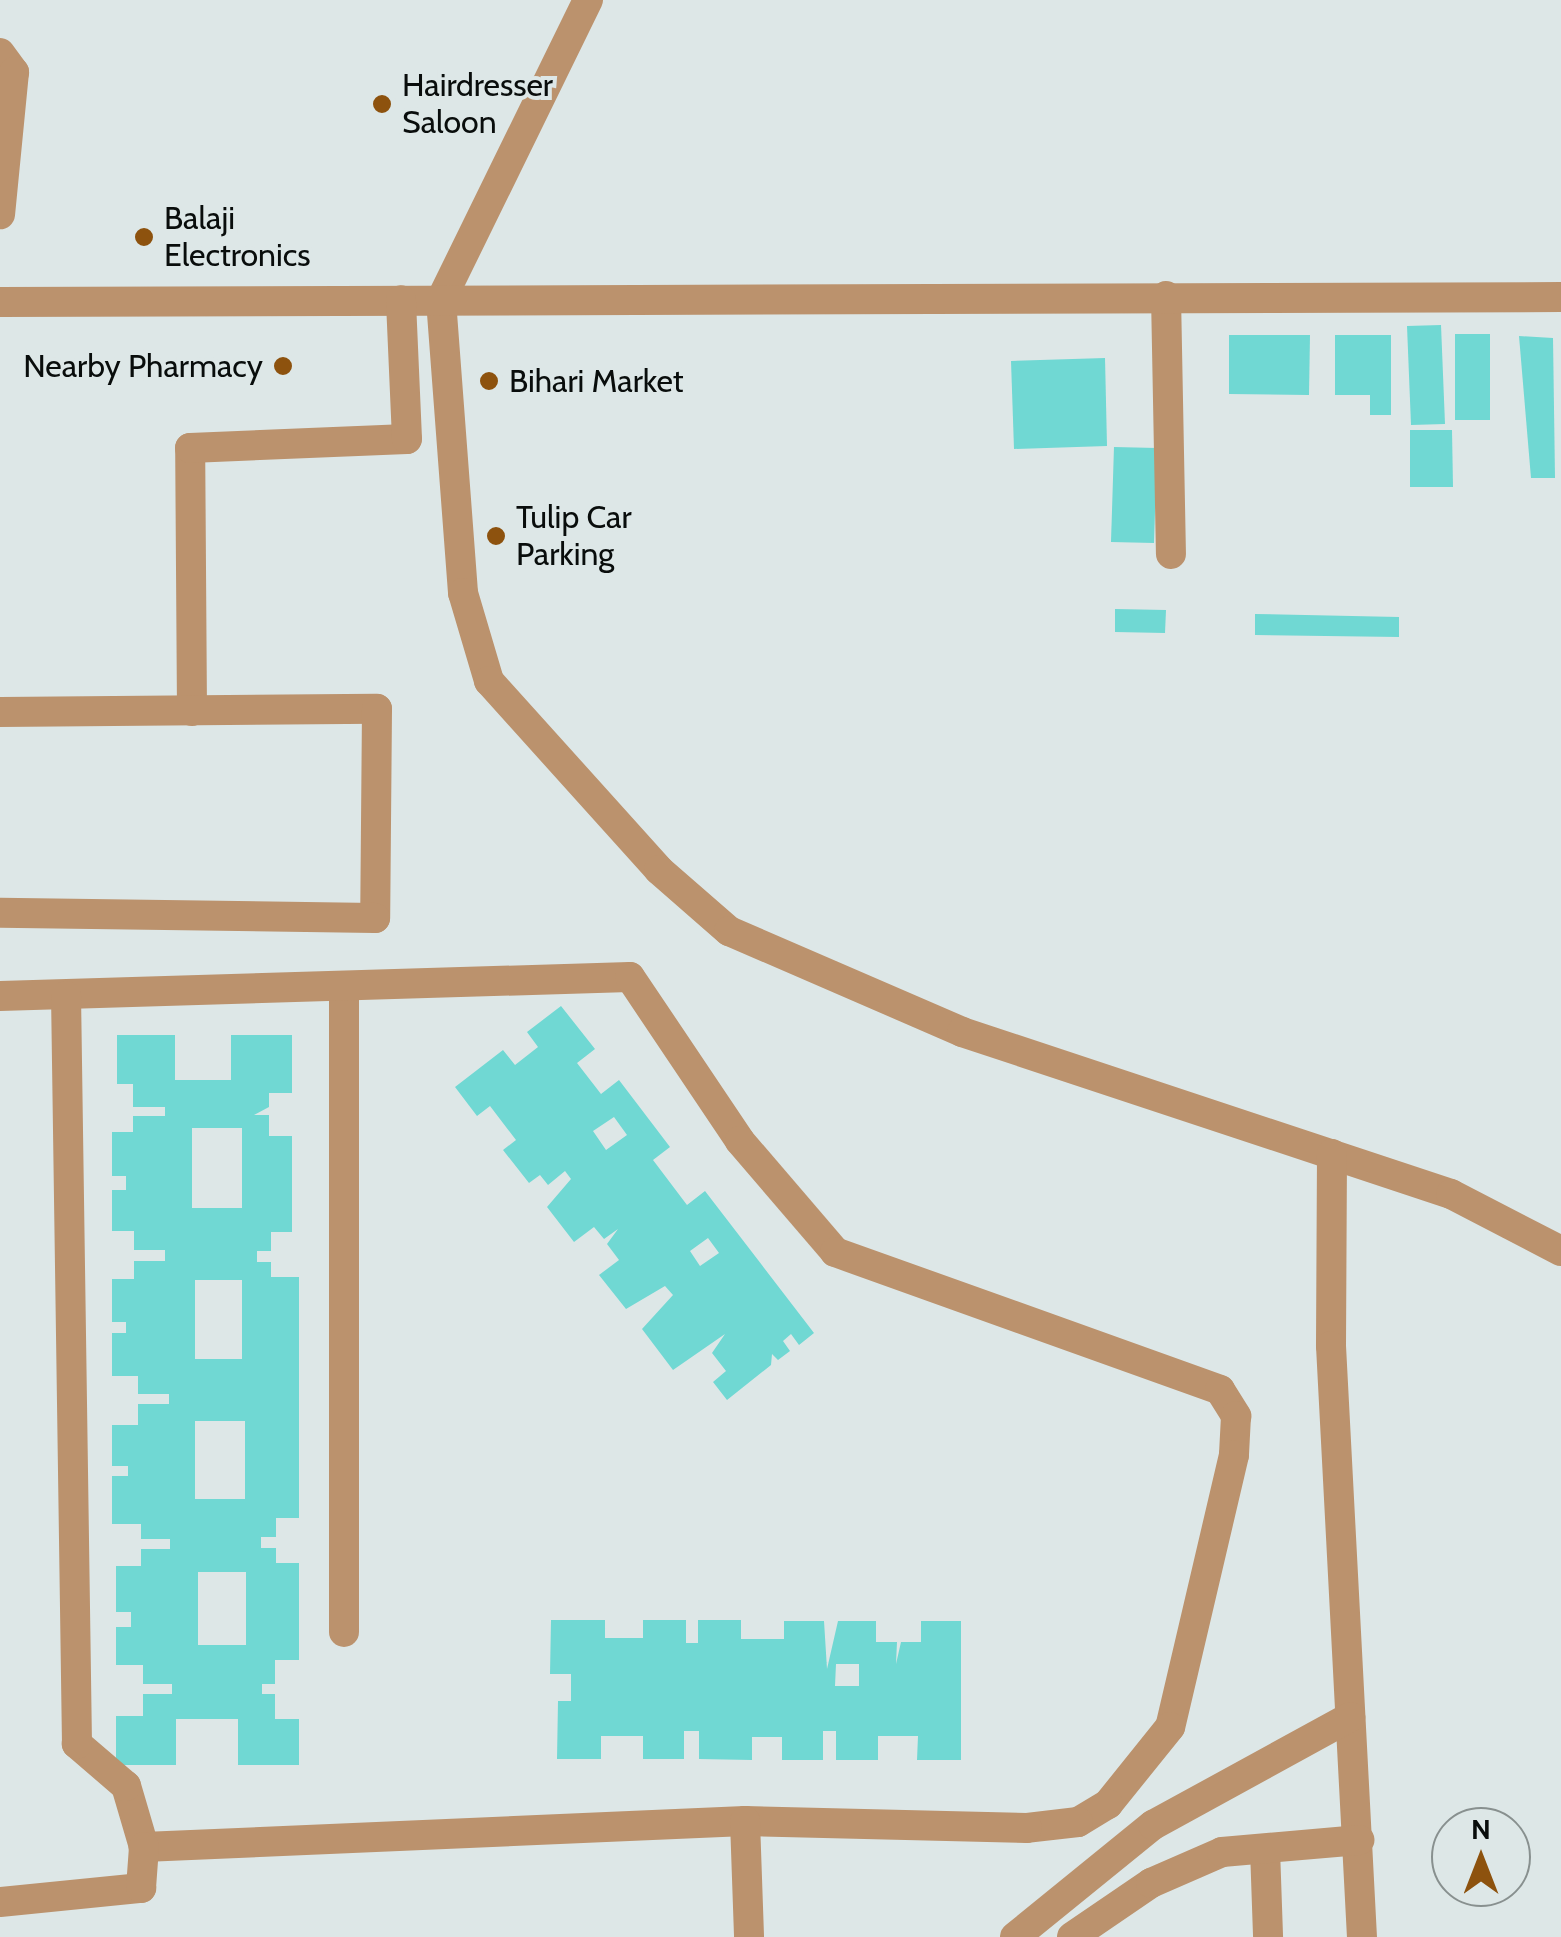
<!DOCTYPE html>
<style>
body{margin:0}
#map{position:relative;width:1561px;height:1937px;overflow:hidden;background:#dde7e7;font-family:Cabin,sans-serif}
div>[style]{position:absolute}
.building>*{inset:0;background:#70d8d3}
.minor>*{height:30px;margin:-15px;padding:0 15px;transform-origin:15px;border-radius:15px;background:#bb926d}
.dots>*{width:28px;height:28px;translate:-50% -50%;box-sizing:border-box;border:5px solid #dde7e7;border-radius:50%}
span{translate:-50% -50%;white-space:nowrap;text-align:center;line-height:1.15;-webkit-text-stroke:8px #dde7e7;paint-order:stroke}
.poi-label{font-size:32px;color:#090d0c}
.left{translate:0 -50%;text-align:left}
.right{translate:-100% -50%;text-align:right}
.north{position:absolute;left:1431px;top:1807px;width:100px;height:100px;box-sizing:border-box;background:#dde7e7;border:2px solid #88908f;border-radius:50%;rotate:0deg;font-size:28px;font-weight:700;line-height:40px;text-align:center;color:#090d0c}
.north::after{content:'';display:block;margin:auto;width:35px;height:45px;background:#8d520e;clip-path:polygon(50% 0,100% 100%,50% 72%,0 100%)}
</style>
<div id="map">
<div class="building">
<div style="clip-path:polygon(1441px 325px,1445px 424px,1411px 425px,1407px 326px)"></div>
<div style="clip-path:polygon(1455px 334px,1490px 334px,1490px 420px,1455px 420px)"></div>
<div style="clip-path:polygon(1229px 335px,1310px 335px,1309px 395px,1229px 394px)"></div>
<div style="clip-path:polygon(1335px 335px,1391px 335px,1391px 415px,1370px 415px,1370px 395px,1335px 395px)"></div>
<div style="clip-path:polygon(1519px 336px,1553px 338px,1555px 478px,1531px 478px)"></div>
<div style="clip-path:polygon(1105px 358px,1107px 446px,1014px 449px,1011px 361px)"></div>
<div style="clip-path:polygon(1410px 430px,1452px 430px,1453px 487px,1410px 487px)"></div>
<div style="clip-path:polygon(1114px 447px,1157px 448px,1154px 543px,1111px 542px)"></div>
<div style="clip-path:polygon(1115px 609px,1166px 610px,1165px 633px,1115px 632px)"></div>
<div style="clip-path:polygon(1255px 614px,1399px 617px,1399px 637px,1255px 635px)"></div>
<div style="clip-path:polygon(evenodd,561px 1006px,595px 1049px,577px 1063px,601px 1094px,619px 1080px,670px 1147px,653px 1160px,687px 1205px,705px 1191px,814px 1333px,799px 1345px,791px 1334px,783px 1341px,790px 1351px,778px 1360px,772px 1354px,771px 1365px,727px 1400px,713px 1382px,726px 1371px,712px 1353px,725px 1334px,673px 1370px,642px 1329px,673px 1295px,665px 1286px,626px 1309px,599px 1275px,619px 1260px,607px 1244px,618px 1229px,604px 1239px,594px 1227px,574px 1242px,547px 1207px,571px 1179px,565px 1171px,548px 1185px,540px 1175px,529px 1183px,503px 1150px,516px 1140px,490px 1106px,477px 1116px,455px 1087px,503px 1050px,515px 1065px,538px 1047px,527px 1032px,561px 1006px,614px 1117px,627px 1135px,606px 1150px,593px 1131px,614px 1117px,561px 1006px,708px 1238px,719px 1253px,700px 1266px,690px 1251px,708px 1238px)"></div>
<div style="clip-path:polygon(evenodd,117px 1035px,175px 1035px,175px 1080px,231px 1080px,231px 1035px,292px 1035px,292px 1093px,269px 1093px,269px 1107px,254px 1115px,269px 1115px,269px 1136px,292px 1136px,292px 1232px,271px 1232px,271px 1251px,257px 1251px,257px 1262px,271px 1262px,271px 1277px,299px 1277px,299px 1518px,276px 1518px,276px 1537px,261px 1537px,261px 1548px,276px 1548px,276px 1563px,299px 1563px,299px 1660px,275px 1660px,275px 1684px,262px 1684px,262px 1694px,275px 1694px,275px 1719px,299px 1719px,299px 1765px,238px 1765px,238px 1719px,176px 1719px,176px 1765px,116px 1765px,116px 1716px,143px 1716px,143px 1694px,172px 1694px,172px 1684px,143px 1684px,143px 1665px,116px 1665px,116px 1627px,131px 1627px,131px 1612px,116px 1612px,116px 1566px,141px 1566px,141px 1549px,170px 1549px,170px 1539px,141px 1539px,141px 1524px,112px 1524px,112px 1476px,128px 1476px,128px 1466px,112px 1466px,112px 1425px,138px 1425px,138px 1404px,169px 1404px,169px 1394px,138px 1394px,138px 1376px,112px 1376px,112px 1333px,126px 1333px,126px 1322px,112px 1322px,112px 1279px,134px 1279px,134px 1261px,165px 1261px,165px 1250px,134px 1250px,134px 1231px,112px 1231px,112px 1190px,126px 1190px,126px 1176px,112px 1176px,112px 1132px,133px 1132px,133px 1116px,165px 1116px,165px 1107px,133px 1107px,133px 1084px,117px 1084px,117px 1035px,192px 1128px,242px 1128px,242px 1208px,192px 1208px,192px 1128px,117px 1035px,195px 1280px,242px 1280px,242px 1359px,195px 1359px,195px 1280px,117px 1035px,195px 1421px,245px 1421px,245px 1499px,195px 1499px,195px 1421px,117px 1035px,198px 1572px,246px 1572px,246px 1645px,198px 1645px,198px 1572px)"></div>
<div style="clip-path:polygon(evenodd,551px 1620px,605px 1620px,605px 1638px,643px 1638px,643px 1620px,686px 1620px,686px 1643px,698px 1643px,698px 1620px,741px 1620px,741px 1639px,784px 1639px,784px 1621px,824px 1621px,827px 1669px,838px 1621px,876px 1621px,876px 1642px,897px 1642px,896px 1664px,901px 1642px,921px 1642px,921px 1621px,961px 1621px,961px 1760px,917px 1760px,918px 1736px,878px 1736px,878px 1760px,836px 1760px,836px 1731px,823px 1731px,823px 1760px,782px 1760px,782px 1737px,752px 1737px,752px 1760px,699px 1759px,699px 1731px,684px 1731px,684px 1759px,643px 1759px,643px 1736px,601px 1736px,601px 1759px,557px 1759px,558px 1701px,571px 1701px,571px 1674px,550px 1674px,551px 1620px,836px 1664px,859px 1664px,859px 1686px,835px 1686px,836px 1664px)"></div>
</div>
<div class="minor">
<div style="left:588px;top:0;width:334px;rotate:116.1deg"></div>
<div style="left:441px;top:300px;width:294px;rotate:85.7deg"></div>
<div style="left:463px;top:593px;width:92px;rotate:73.5deg"></div>
<div style="left:489px;top:681px;width:254px;rotate:48deg"></div>
<div style="left:659px;top:870px;width:93px;rotate:41.1deg"></div>
<div style="left:729px;top:931px;width:254px;rotate:23.4deg"></div>
<div style="left:962px;top:1032px;width:515px;rotate:18.33deg"></div>
<div style="left:1451px;top:1194px;width:124px;rotate:27.4deg"></div>
<div style="left:0;top:53px;width:24px;rotate:54deg"></div>
<div style="left:14px;top:72px;width:143px;rotate:95.6deg"></div>
<div style="left:1166px;top:296px;width:258px;rotate:88.9deg"></div>
<div style="left:0;top:302px;width:1561px;rotate:-0.18deg"></div>
<div style="left:192px;top:711px;width:263px;rotate:-90.4deg"></div>
<div style="left:190px;top:448px;width:217px;rotate:-2.4deg"></div>
<div style="left:407px;top:439px;width:139px;rotate:-92.5deg"></div>
<div style="left:0;top:712px;width:377px;rotate:-0.5deg"></div>
<div style="left:377px;top:709px;width:209px;rotate:90.5deg"></div>
<div style="left:375px;top:918px;width:375px;rotate:-179.2deg"></div>
<div style="left:344px;top:987px;width:645px;rotate:90deg"></div>
<div style="left:0;top:996px;width:630px;rotate:-1.73deg"></div>
<div style="left:630px;top:977px;width:197px;rotate:56.1deg"></div>
<div style="left:740px;top:1141px;width:146px;rotate:49.4deg"></div>
<div style="left:835px;top:1252px;width:409px;rotate:19.7deg"></div>
<div style="left:1220px;top:1390px;width:31px;rotate:58deg"></div>
<div style="left:1236px;top:1416px;width:39px;rotate:93deg"></div>
<div style="left:1234px;top:1455px;width:279px;rotate:103.2deg"></div>
<div style="left:1170px;top:1727px;width:99px;rotate:128.8deg"></div>
<div style="left:1108px;top:1804px;width:35px;rotate:149deg"></div>
<div style="left:1078px;top:1822px;width:51px;rotate:173.3deg"></div>
<div style="left:1027px;top:1828px;width:282px;rotate:-178.6deg"></div>
<div style="left:745px;top:1821px;width:602px;rotate:177.52deg"></div>
<div style="left:144px;top:1847px;width:64px;rotate:-106.4deg"></div>
<div style="left:126px;top:1786px;width:65px;rotate:-139.4deg"></div>
<div style="left:77px;top:1744px;width:748px;rotate:-90.84deg"></div>
<div style="left:1332px;top:1154px;width:192px;rotate:90.3deg"></div>
<div style="left:1331px;top:1346px;width:592px;rotate:87deg"></div>
<div style="left:745px;top:1821px;width:116px;rotate:88deg"></div>
<div style="left:1265px;top:1849px;width:88px;rotate:88deg"></div>
<div style="left:0;top:1902px;width:142px;rotate:-5.7deg"></div>
<div style="left:141px;top:1888px;width:41px;rotate:-85.8deg"></div>
<div style="left:1015px;top:1937px;width:178px;rotate:-39.1deg"></div>
<div style="left:1153px;top:1825px;width:225px;rotate:-28.7deg"></div>
<div style="left:1072px;top:1937px;width:96px;rotate:-34.4deg"></div>
<div style="left:1151px;top:1883px;width:77px;rotate:-23.6deg"></div>
<div style="left:1222px;top:1852px;width:138px;rotate:-5deg"></div>
</div>
<div class="dots">
<div style="left:382px;top:104px;background:#8d520e"></div>
<div style="left:144px;top:237px;background:#8d520e"></div>
<div style="left:283px;top:366px;background:#8d520e"></div>
<div style="left:489px;top:381px;background:#8d520e"></div>
<div style="left:496px;top:536px;background:#8d520e"></div>
</div>
<div class="poi-label">
<span class="left" style="left:402px;top:104px">Hairdresser<br>Saloon</span>
<span class="left" style="left:164px;top:237px">Balaji<br>Electronics</span>
<span class="right" style="left:263px;top:366px">Nearby Pharmacy</span>
<span class="left" style="left:509px;top:381px">Bihari Market</span>
<span class="left" style="left:516px;top:536px">Tulip Car<br>Parking</span>
</div>
<div class="north">N</div>
</div>
